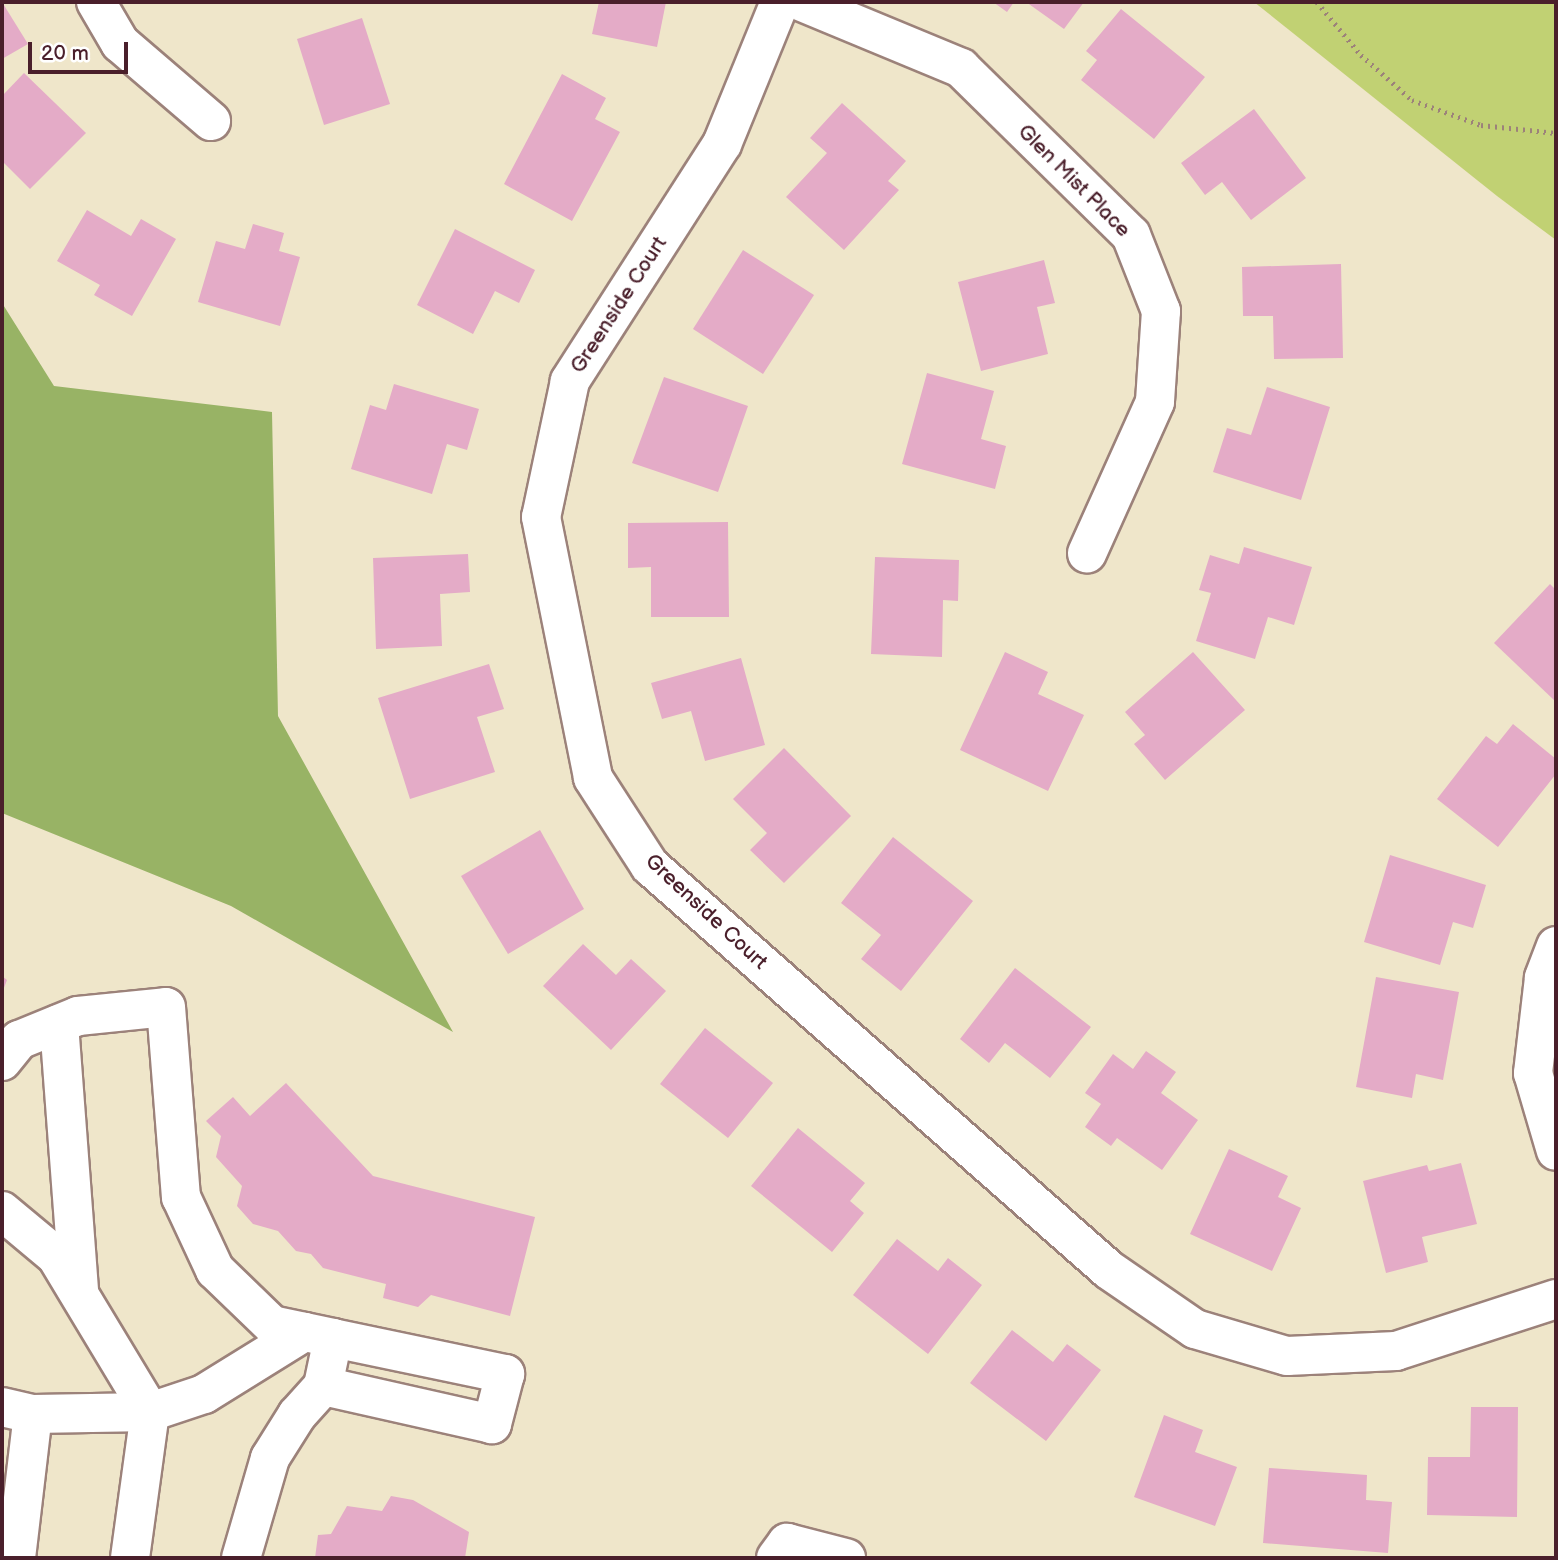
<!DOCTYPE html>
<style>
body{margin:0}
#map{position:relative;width:1558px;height:1560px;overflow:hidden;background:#efe6ca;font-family:"Balsamiq Sans",sans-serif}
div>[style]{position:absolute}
.green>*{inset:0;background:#c1d173}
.forest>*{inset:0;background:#98b365}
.building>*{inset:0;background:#e4abc7}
.path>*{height:4.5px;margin-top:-2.25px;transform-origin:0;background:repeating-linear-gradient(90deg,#9c827a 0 2px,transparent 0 7px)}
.roads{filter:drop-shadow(2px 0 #9c827a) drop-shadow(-2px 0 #9c827a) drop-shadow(0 2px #9c827a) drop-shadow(0 -2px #9c827a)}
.minor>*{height:38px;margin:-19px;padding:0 19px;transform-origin:19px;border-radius:19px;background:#fff}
span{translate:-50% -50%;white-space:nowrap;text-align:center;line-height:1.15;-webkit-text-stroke:7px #fff;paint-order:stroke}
.street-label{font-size:21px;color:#4a1f2b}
.frame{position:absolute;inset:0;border:4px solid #4a1f2b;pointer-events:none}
.scale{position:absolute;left:28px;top:42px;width:100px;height:32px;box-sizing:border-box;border:4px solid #4a1f2b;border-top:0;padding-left:9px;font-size:21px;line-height:24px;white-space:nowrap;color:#4a1f2b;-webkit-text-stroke:5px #fff;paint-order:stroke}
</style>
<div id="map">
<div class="green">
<div style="clip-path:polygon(1254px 2px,1556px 2px,1556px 240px,1497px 196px)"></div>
</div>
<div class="forest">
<div style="clip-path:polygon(2px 303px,54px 386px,272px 412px,278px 716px,453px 1032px,231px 906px,2px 813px)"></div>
</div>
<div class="building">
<div style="clip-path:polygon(2px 2px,28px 44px,2px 59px)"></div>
<div style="clip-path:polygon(599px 2px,666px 2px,657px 47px,592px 34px)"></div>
<div style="clip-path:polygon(993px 2px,1014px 2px,1007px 12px)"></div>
<div style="clip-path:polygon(1026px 2px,1084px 2px,1064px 29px)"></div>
<div style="clip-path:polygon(1121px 9px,1205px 77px,1154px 139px,1081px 80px,1097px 60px,1086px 51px)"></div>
<div style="clip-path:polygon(362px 18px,390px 104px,324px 125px,297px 39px)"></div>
<div style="clip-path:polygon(24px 73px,86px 133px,30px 189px,2px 161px,2px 96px)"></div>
<div style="clip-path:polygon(562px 74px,606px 98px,595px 119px,620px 132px,572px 221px,504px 184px)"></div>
<div style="clip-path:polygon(842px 103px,906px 161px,888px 181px,899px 190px,844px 250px,786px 197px,827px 153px,810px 138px)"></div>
<div style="clip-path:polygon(1254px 109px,1306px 178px,1251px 220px,1222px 182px,1205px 195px,1181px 163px)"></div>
<div style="clip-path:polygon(87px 210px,131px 236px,141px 219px,176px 239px,132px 316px,94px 295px,100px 285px,57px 261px)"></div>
<div style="clip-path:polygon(253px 224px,284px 233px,279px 251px,300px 257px,280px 326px,198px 302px,216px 241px,245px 249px)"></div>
<div style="clip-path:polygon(455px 229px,535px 270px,519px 303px,495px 291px,473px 334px,417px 305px)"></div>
<div style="clip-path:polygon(743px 250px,814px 295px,763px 374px,693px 329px)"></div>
<div style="clip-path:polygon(1044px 260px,1055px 303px,1037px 307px,1048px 354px,981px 371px,958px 282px)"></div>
<div style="clip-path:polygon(1341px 264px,1343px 358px,1274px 359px,1273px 316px,1243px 316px,1242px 267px)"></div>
<div style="clip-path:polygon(927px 373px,994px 391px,981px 439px,1006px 446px,995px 489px,902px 464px)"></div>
<div style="clip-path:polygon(664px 377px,748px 406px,718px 492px,632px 463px)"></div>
<div style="clip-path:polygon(394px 384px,479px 409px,467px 450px,447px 444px,432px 494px,351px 469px,370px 405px,386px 410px)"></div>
<div style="clip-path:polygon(1267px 387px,1330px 407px,1301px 500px,1213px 472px,1227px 428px,1251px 435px)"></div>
<div style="clip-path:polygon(728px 522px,729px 617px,651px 617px,651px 567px,628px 568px,628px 523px)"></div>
<div style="clip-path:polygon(1244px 547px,1312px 567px,1294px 625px,1268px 617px,1255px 659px,1196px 641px,1211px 593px,1199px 590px,1210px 555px,1239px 564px)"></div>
<div style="clip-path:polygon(468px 554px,470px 592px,440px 594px,442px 646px,376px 649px,373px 558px)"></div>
<div style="clip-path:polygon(875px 557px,959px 560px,958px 601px,943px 600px,942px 657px,871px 654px)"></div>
<div style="clip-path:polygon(1550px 584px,1556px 590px,1556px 702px,1494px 643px)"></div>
<div style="clip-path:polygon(1005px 652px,1048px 672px,1038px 694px,1084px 715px,1048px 791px,960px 750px)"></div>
<div style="clip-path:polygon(1193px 652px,1245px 710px,1165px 780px,1134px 744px,1145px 735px,1125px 712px)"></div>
<div style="clip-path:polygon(741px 658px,765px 745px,705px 761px,691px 711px,662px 719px,651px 683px)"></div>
<div style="clip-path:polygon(489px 664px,504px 709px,477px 717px,495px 772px,410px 799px,378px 698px)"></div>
<div style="clip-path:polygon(1513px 724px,1556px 759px,1556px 774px,1498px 847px,1437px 799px,1486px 736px,1497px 744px)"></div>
<div style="clip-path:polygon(784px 748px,851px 816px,784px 883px,750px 850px,767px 833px,733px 799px)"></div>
<div style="clip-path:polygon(540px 830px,584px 909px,508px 954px,461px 876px)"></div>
<div style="clip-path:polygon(893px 837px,973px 901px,901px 991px,861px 959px,881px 935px,841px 903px)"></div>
<div style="clip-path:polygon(1390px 855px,1486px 885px,1473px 928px,1453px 922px,1440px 965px,1364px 942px)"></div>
<div style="clip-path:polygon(583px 944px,616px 975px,631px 959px,666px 991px,611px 1050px,543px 986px)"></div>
<div style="clip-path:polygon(1015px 968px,1091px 1027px,1050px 1078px,1005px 1043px,989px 1063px,960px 1039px)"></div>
<div style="clip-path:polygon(2px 976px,7px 980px,2px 993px)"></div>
<div style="clip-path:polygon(1376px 977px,1459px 992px,1443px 1080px,1416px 1074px,1412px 1098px,1356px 1087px)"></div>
<div style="clip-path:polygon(705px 1028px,773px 1083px,728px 1138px,660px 1084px)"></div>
<div style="clip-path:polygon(1146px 1051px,1176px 1072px,1161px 1093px,1198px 1120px,1162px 1170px,1117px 1138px,1111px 1146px,1085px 1127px,1101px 1104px,1085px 1093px,1113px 1054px,1133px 1069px)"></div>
<div style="clip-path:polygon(286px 1083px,373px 1176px,535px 1217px,510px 1316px,431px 1295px,418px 1307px,383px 1298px,386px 1284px,323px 1268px,311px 1254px,296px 1251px,278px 1231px,253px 1224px,237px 1206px,242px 1186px,216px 1157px,221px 1136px,206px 1121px,233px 1097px,250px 1116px)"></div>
<div style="clip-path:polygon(798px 1128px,865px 1183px,850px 1201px,864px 1213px,832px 1252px,751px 1186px)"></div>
<div style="clip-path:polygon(1229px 1149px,1288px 1176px,1278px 1197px,1301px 1208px,1272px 1271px,1190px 1234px)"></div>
<div style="clip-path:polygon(1461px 1163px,1477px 1224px,1422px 1237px,1428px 1262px,1386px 1273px,1363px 1181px,1427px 1165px,1429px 1171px)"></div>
<div style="clip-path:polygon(897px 1239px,938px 1271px,948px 1258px,982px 1285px,928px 1354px,853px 1295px)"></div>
<div style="clip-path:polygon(1012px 1330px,1053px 1362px,1067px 1344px,1101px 1370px,1046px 1441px,970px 1383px)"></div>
<div style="clip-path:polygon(1471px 1407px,1518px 1407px,1517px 1517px,1427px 1515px,1428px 1457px,1470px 1457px)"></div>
<div style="clip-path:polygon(1164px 1415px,1203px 1430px,1195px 1452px,1237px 1467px,1215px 1526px,1134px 1497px)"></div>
<div style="clip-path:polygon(1269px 1468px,1367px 1475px,1366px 1500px,1392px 1502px,1388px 1553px,1263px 1543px)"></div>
<div style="clip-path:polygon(391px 1496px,413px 1500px,469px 1532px,465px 1558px,315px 1558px,318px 1535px,331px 1534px,347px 1506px,382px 1511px)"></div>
</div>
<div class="path">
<div style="left:1317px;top:2px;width:69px;rotate:50.3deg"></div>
<div style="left:1361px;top:55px;width:68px;rotate:41.4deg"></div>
<div style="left:1412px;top:100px;width:73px;rotate:19.9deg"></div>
<div style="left:1481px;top:125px;width:75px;rotate:6.1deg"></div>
</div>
<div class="roads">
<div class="minor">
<div style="left:96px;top:2px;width:48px;rotate:59.7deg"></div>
<div style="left:120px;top:43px;width:120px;rotate:40.6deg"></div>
<div style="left:780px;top:2px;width:153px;rotate:112.2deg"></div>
<div style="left:722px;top:144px;width:282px;rotate:122.7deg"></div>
<div style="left:570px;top:381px;width:139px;rotate:102deg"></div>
<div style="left:541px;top:517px;width:266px;rotate:78.7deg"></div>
<div style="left:593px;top:778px;width:105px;rotate:57.1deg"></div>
<div style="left:650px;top:866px;width:611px;rotate:41.35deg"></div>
<div style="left:1109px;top:1270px;width:104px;rotate:34.5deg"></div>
<div style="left:1195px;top:1329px;width:96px;rotate:16.4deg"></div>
<div style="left:1287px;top:1356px;width:109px;rotate:-2.6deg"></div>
<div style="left:1396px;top:1351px;width:168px;rotate:-18deg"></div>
<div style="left:802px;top:2px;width:172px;rotate:22.5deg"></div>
<div style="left:961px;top:68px;width:238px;rotate:44.5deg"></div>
<div style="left:1131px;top:235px;width:82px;rotate:68.5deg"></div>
<div style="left:1161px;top:311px;width:91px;rotate:93.8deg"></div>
<div style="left:1155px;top:402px;width:166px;rotate:114.2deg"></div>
<div style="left:1556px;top:946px;width:34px;rotate:111deg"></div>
<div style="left:1544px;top:978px;width:96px;rotate:96.6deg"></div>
<div style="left:1533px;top:1073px;width:81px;rotate:73.6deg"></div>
<div style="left:59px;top:1024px;width:268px;rotate:85.7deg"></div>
<div style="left:2px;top:1061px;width:27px;rotate:-51deg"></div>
<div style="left:19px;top:1040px;width:64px;rotate:-22.1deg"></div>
<div style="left:78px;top:1016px;width:88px;rotate:-5.8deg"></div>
<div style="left:166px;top:1007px;width:191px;rotate:85.5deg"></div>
<div style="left:181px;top:1197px;width:81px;rotate:65deg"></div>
<div style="left:215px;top:1270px;width:79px;rotate:44deg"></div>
<div style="left:272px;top:1325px;width:62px;rotate:12deg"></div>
<div style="left:2px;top:1211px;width:70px;rotate:39.8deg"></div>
<div style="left:56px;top:1256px;width:182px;rotate:58.9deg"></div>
<div style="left:150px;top:1412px;width:147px;rotate:97.8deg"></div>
<div style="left:2px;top:1407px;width:32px;rotate:13deg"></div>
<div style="left:16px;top:1558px;width:145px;rotate:-83.3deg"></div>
<div style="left:33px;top:1414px;width:117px;rotate:-1deg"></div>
<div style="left:150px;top:1412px;width:57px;rotate:-18.4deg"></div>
<div style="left:204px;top:1394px;width:118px;rotate:-31.8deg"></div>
<div style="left:241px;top:1558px;width:104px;rotate:-73.8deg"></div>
<div style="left:270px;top:1458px;width:51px;rotate:-57.9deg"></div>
<div style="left:297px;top:1415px;width:39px;rotate:-48deg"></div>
<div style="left:323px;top:1386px;width:49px;rotate:-78.2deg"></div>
<div style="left:333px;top:1338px;width:176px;rotate:11.8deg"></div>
<div style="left:505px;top:1374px;width:52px;rotate:104.6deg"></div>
<div style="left:492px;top:1424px;width:173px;rotate:-167.3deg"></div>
<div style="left:776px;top:1558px;width:19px;rotate:-54deg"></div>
<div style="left:787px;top:1543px;width:61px;rotate:14.3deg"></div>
</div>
</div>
<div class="street-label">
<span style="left:1074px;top:181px;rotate:45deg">Glen Mist Place</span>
<span style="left:619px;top:305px;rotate:-57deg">Greenside Court</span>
<span style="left:706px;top:912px;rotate:43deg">Greenside Court</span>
</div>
<div class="frame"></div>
<div class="scale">20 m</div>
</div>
